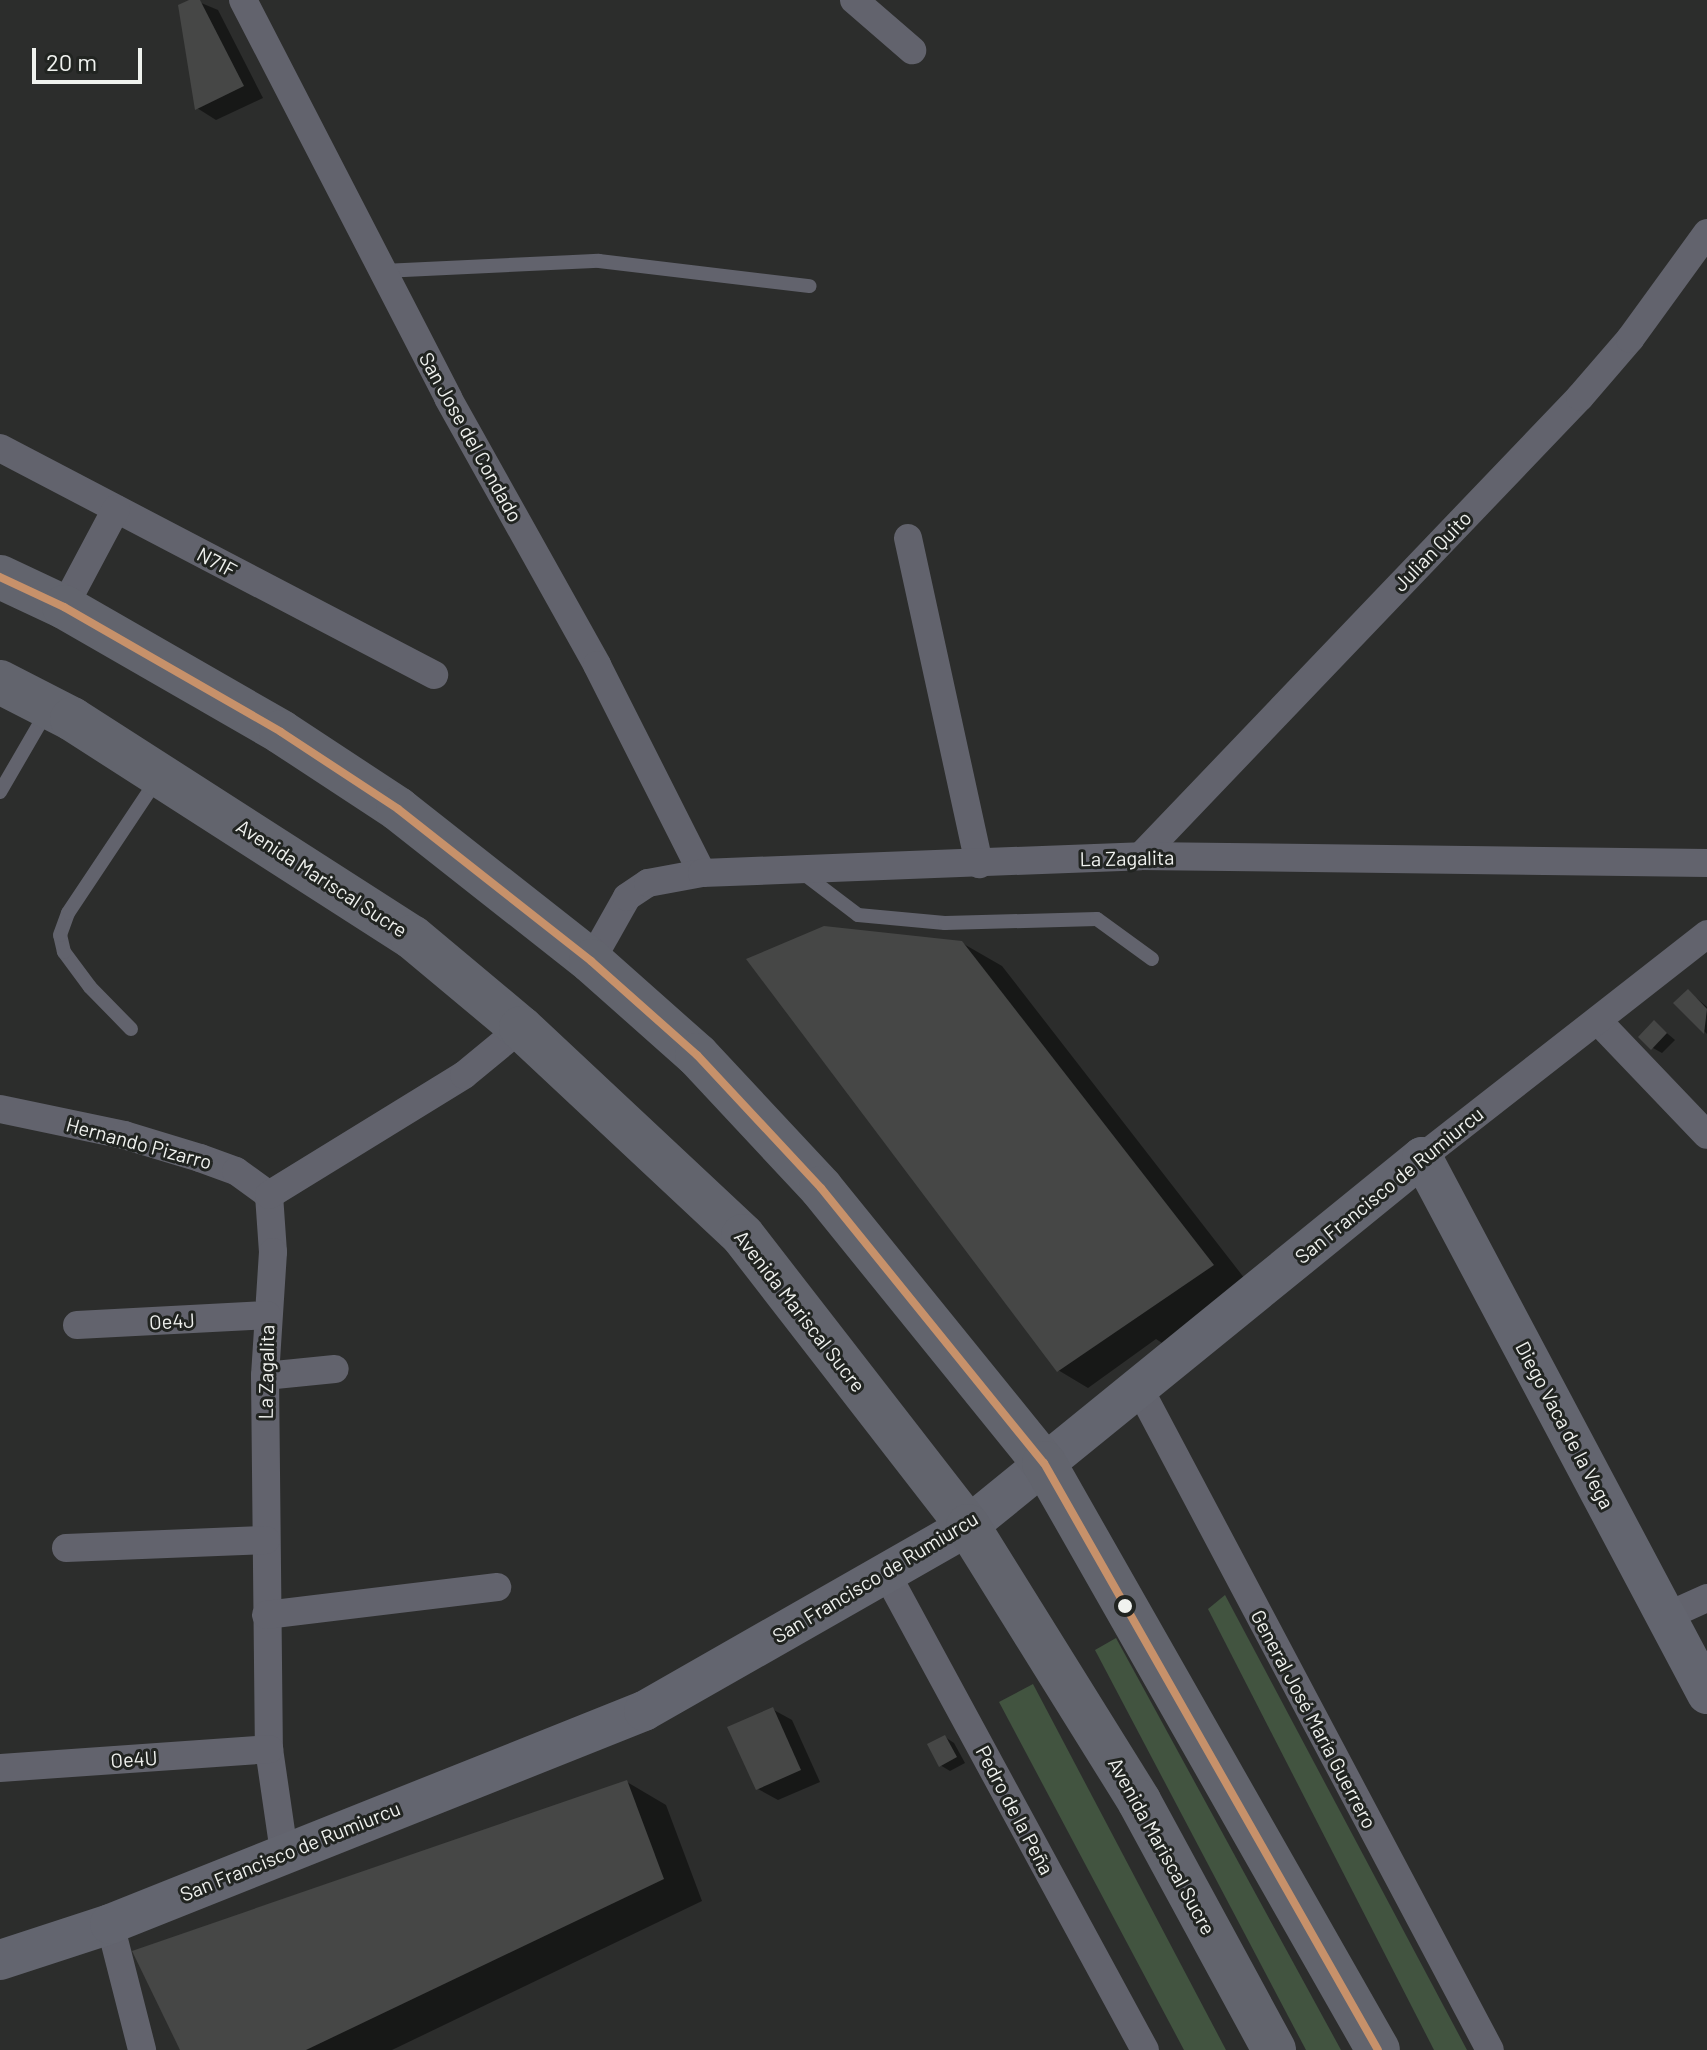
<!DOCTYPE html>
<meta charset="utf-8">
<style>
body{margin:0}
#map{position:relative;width:1707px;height:2050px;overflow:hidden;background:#2c2d2c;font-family:Barlow,sans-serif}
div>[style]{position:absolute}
.green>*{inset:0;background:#425440}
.shadow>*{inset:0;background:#0007}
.building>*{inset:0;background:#464746}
.lane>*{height:14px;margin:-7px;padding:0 7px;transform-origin:7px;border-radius:7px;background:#62636d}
.street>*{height:28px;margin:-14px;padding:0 14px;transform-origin:14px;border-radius:14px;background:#62636d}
.secondary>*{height:40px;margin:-20px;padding:0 20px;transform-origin:20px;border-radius:20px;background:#63656f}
.primary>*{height:44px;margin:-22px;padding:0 22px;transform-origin:22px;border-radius:22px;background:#62646d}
.bus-1>*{height:8px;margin:-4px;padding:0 4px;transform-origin:4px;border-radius:4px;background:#c7916a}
.dots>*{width:22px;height:22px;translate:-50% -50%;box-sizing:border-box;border:4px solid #212421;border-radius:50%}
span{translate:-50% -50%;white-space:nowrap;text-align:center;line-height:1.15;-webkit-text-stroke:6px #212421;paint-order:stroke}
.street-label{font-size:20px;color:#f0f2ef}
.scale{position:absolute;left:32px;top:48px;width:110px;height:36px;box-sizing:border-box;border:4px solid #f0f2ef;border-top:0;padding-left:10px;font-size:24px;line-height:28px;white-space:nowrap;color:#f0f2ef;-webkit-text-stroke:6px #212421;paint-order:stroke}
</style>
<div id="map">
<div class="green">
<div style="clip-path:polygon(1225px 1595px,1467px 2050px,1434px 2050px,1208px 1609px)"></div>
<div style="clip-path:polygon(1116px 1638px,1341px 2050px,1306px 2050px,1095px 1650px)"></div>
<div style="clip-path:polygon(1033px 1684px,1226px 2050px,1184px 2050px,999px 1702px)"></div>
</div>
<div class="shadow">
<div style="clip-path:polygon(194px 0,218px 10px,263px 98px,216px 120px,197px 108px)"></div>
<div style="clip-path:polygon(962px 943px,1002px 966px,1252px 1288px,1165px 1345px,1156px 1339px,1088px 1388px,1058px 1370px)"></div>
<div style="clip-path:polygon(1688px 991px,1707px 1007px,1707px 1034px,1676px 1003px)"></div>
<div style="clip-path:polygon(1655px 1023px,1675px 1040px,1662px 1053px,1653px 1048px)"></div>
<div style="clip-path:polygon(772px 1709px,792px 1720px,820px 1782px,778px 1800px,758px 1789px)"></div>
<div style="clip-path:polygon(945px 1737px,954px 1743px,965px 1763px,950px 1771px,940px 1765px)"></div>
<div style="clip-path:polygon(627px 1782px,666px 1805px,702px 1901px,392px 2050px,183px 2050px)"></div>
</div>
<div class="building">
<div style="clip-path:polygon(189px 0,200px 0,244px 86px,195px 110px,178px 5px)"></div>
<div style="clip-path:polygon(824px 926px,962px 941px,1214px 1265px,1057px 1372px,746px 959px)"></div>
<div style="clip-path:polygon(1688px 989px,1707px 1009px,1704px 1034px,1673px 1003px)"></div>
<div style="clip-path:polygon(1654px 1020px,1667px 1033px,1651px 1050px,1638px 1037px)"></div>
<div style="clip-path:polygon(773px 1707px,801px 1770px,756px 1790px,727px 1727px)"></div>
<div style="clip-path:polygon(945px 1735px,957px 1757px,939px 1767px,927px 1744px)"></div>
<div style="clip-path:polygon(627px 1780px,664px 1879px,306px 2050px,180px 2050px,132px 1951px)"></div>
</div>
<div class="lane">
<div style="left:383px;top:271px;width:216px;rotate:-2.7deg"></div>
<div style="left:599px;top:261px;width:212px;rotate:6.8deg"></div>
<div style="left:0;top:792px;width:94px;rotate:-59.9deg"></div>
<div style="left:804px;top:874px;width:68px;rotate:37.2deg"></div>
<div style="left:858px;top:915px;width:87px;rotate:5.3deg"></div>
<div style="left:945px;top:923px;width:152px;rotate:-1.5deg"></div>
<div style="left:1097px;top:919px;width:68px;rotate:36deg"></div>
<div style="left:131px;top:1029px;width:59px;rotate:-134.3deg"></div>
<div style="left:90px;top:987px;width:44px;rotate:-126.6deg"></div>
<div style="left:64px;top:952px;width:17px;rotate:-103deg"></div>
<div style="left:60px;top:935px;width:23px;rotate:-70deg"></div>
<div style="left:68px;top:913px;width:162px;rotate:-56.3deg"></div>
</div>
<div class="street">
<div style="left:243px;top:0;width:448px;rotate:62.7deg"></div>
<div style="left:448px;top:398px;width:306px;rotate:60.8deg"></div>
<div style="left:597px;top:665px;width:233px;rotate:63.2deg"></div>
<div style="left:854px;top:0;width:77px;rotate:40.8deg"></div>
<div style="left:0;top:448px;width:490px;rotate:27.6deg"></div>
<div style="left:908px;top:538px;width:334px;rotate:77.7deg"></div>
<div style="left:64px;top:607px;width:111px;rotate:-62deg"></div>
<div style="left:1141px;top:856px;width:635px;rotate:-46.28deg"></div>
<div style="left:1580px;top:397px;width:77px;rotate:-49.2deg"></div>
<div style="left:1630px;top:339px;width:131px;rotate:-54deg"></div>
<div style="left:591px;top:961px;width:73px;rotate:-60.6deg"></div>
<div style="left:627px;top:897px;width:25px;rotate:-34deg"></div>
<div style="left:648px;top:883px;width:55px;rotate:-10.5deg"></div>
<div style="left:702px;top:873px;width:439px;rotate:-2.2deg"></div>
<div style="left:1141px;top:856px;width:566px;rotate:0.71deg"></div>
<div style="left:1599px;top:1022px;width:156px;rotate:46.3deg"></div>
<div style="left:0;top:1109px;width:127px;rotate:11.8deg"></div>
<div style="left:124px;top:1135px;width:79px;rotate:16.8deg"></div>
<div style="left:200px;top:1158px;width:38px;rotate:20deg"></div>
<div style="left:236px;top:1171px;width:41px;rotate:36deg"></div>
<div style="left:1422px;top:1157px;width:362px;rotate:-38deg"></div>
<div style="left:269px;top:1195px;width:57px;rotate:86deg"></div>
<div style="left:273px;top:1252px;width:124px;rotate:93.7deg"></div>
<div style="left:265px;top:1376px;width:373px;rotate:89.4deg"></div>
<div style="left:269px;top:1749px;width:104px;rotate:81.7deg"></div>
<div style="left:269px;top:1195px;width:229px;rotate:-31.6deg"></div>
<div style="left:464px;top:1075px;width:74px;rotate:-39.5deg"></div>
<div style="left:77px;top:1325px;width:190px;rotate:-3deg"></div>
<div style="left:265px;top:1376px;width:70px;rotate:-5.7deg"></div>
<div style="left:1139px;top:1388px;width:749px;rotate:62.07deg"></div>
<div style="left:66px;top:1548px;width:200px;rotate:-2.3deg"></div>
<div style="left:885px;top:1571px;width:545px;rotate:61.51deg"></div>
<div style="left:266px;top:1615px;width:233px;rotate:-6.9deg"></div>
<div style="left:1667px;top:1616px;width:44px;rotate:-24.2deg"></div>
<div style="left:0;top:1768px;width:270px;rotate:-4deg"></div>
<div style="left:110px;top:1924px;width:130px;rotate:75.7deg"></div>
</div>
<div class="secondary">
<div style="left:0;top:1960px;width:116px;rotate:-18.1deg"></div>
<div style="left:110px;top:1924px;width:575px;rotate:-21.75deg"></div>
<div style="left:644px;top:1711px;width:373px;rotate:-29.7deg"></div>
<div style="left:968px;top:1526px;width:585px;rotate:-39.1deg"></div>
<div style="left:1422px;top:1157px;width:608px;rotate:62.04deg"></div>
</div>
<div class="primary">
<div style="left:0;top:577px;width:71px;rotate:25.1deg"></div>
<div style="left:64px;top:607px;width:250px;rotate:29.9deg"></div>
<div style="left:281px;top:732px;width:140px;rotate:33.3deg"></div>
<div style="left:398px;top:809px;width:246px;rotate:38.2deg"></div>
<div style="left:591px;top:961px;width:142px;rotate:41.6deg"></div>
<div style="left:697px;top:1055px;width:182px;rotate:47deg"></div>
<div style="left:821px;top:1188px;width:354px;rotate:51deg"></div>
<div style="left:1044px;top:1463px;width:675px;rotate:60.36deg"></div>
<div style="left:0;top:682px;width:81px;rotate:27.2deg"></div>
<div style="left:72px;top:719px;width:404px;rotate:32.7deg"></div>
<div style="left:412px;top:937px;width:142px;rotate:39.9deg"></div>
<div style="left:521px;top:1028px;width:304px;rotate:43.1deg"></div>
<div style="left:743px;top:1236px;width:367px;rotate:52.2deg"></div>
<div style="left:968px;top:1526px;width:324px;rotate:58.1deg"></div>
<div style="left:1139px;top:1801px;width:283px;rotate:61.5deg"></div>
</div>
<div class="bus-1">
<div style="left:0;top:577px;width:71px;rotate:25.1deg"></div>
<div style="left:64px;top:607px;width:250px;rotate:29.9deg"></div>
<div style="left:281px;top:732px;width:140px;rotate:33.3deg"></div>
<div style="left:398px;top:809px;width:246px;rotate:38.2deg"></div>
<div style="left:591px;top:961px;width:142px;rotate:41.6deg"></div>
<div style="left:697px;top:1055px;width:182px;rotate:47deg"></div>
<div style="left:821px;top:1188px;width:354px;rotate:51deg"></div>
<div style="left:1044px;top:1463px;width:675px;rotate:60.36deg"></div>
</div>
<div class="dots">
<div style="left:1125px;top:1606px;background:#f0f2ef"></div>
</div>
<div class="street-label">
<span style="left:471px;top:437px;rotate:61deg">San Jose del Condado</span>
<span style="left:1432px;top:551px;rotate:-46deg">Julian Quito</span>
<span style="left:217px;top:562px;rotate:28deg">N71F</span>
<span style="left:1127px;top:858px;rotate:-1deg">La Zagalita</span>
<span style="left:322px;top:878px;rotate:33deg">Avenida Mariscal Sucre</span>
<span style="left:139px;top:1143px;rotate:15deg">Hernando Pizarro</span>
<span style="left:1389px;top:1185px;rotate:-39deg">San Francisco de Rumiurcu</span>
<span style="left:800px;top:1311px;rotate:52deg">Avenida Mariscal Sucre</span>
<span style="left:172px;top:1321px;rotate:-3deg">Oe4J</span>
<span style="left:266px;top:1372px;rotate:-89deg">La Zagalita</span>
<span style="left:1565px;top:1425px;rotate:62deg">Diego Vaca de la Vega</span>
<span style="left:875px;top:1577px;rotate:-31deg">San Francisco de Rumiurcu</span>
<span style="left:1314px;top:1719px;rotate:62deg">General José María Guerrero</span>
<span style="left:134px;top:1759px;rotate:-4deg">Oe4U</span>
<span style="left:1015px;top:1810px;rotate:62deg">Pedro de la Peña</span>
<span style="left:1162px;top:1846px;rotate:61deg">Avenida Mariscal Sucre</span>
<span style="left:290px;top:1851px;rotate:-22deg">San Francisco de Rumiurcu</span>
</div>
<div class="scale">20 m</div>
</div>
